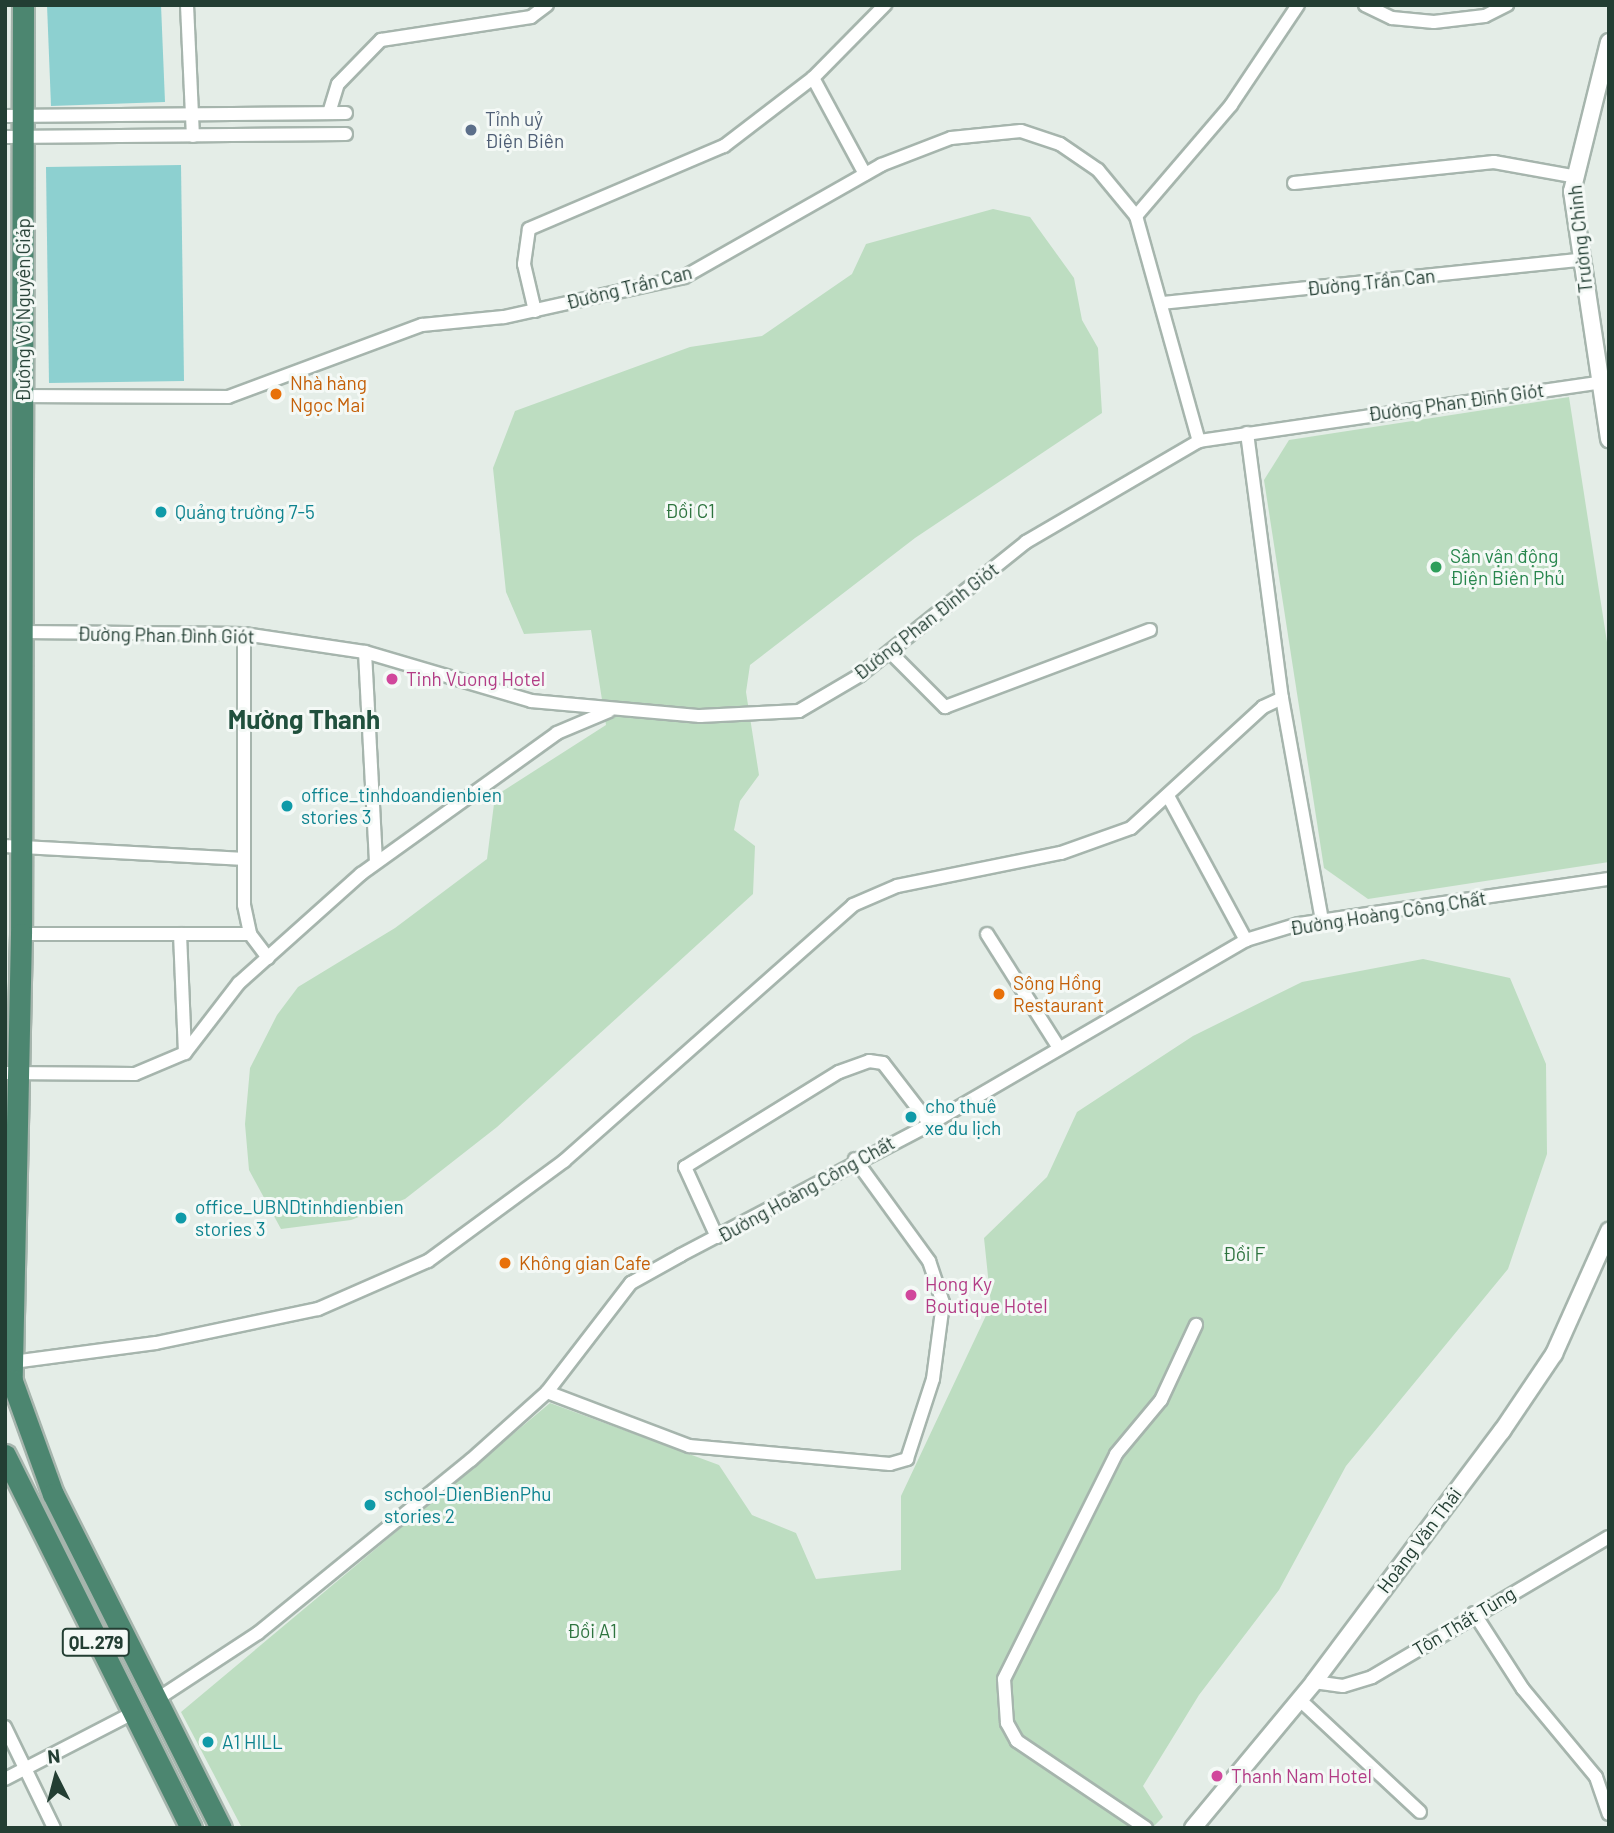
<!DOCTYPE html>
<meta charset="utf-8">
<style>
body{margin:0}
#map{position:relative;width:1614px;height:1833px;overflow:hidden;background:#e4ede7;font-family:Barlow,sans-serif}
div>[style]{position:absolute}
.green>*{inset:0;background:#bdddc1}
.water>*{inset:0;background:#8dd0d0}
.roads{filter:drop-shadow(2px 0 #a6b5ad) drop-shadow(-2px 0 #a6b5ad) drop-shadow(0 2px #a6b5ad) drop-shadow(0 -2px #a6b5ad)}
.minor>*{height:12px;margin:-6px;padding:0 6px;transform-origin:6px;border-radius:6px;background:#fff}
.tertiary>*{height:16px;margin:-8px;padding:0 8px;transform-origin:8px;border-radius:8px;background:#fff}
.trunk>*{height:21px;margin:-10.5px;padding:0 10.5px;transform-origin:10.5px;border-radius:10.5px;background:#4c8670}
.dots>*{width:19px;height:19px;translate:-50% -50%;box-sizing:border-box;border:4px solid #f4f9f6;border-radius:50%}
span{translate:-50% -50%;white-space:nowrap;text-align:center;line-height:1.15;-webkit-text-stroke:6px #f4f9f6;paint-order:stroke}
.shield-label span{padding:2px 5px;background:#f4f9f6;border:2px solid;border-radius:5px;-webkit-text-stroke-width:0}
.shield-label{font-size:18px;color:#233e33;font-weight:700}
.service-label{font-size:19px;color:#4e5e75}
.left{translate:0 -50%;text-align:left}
.street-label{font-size:19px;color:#233e33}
.food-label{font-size:19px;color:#c56008}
.park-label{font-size:19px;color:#2e743f}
.culture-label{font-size:19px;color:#0d838f}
.leisure-label{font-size:19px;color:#27864d}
.hotel-label{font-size:19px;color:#b23c85}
.district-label{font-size:26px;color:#20503d;font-weight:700}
.frame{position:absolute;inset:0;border:7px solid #233e33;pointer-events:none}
.north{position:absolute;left:21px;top:1742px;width:70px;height:70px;-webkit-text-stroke:5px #f4f9f6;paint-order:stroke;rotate:354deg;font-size:19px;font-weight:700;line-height:28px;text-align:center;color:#233e33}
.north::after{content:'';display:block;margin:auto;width:24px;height:32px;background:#233e33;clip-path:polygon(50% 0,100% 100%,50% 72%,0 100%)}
</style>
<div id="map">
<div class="green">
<div style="clip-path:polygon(993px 209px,1030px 217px,1074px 278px,1082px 320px,1098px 348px,1102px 413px,915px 538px,750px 665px,746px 692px,759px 775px,740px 801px,734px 830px,755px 846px,753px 894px,497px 1127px,405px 1199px,351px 1220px,281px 1229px,249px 1170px,245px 1124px,250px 1068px,277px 1015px,298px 987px,395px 928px,487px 859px,495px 796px,606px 725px,591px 630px,524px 634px,506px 592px,493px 468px,515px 411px,690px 347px,762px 336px,852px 274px,866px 244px)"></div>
<div style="clip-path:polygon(1569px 397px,1609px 655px,1609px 862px,1368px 899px,1324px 868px,1264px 480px,1289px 440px)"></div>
<div style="clip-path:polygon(1423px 959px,1510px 978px,1546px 1064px,1547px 1154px,1508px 1269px,1346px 1466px,1279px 1590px,1199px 1695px,1143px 1786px,1163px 1817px,1152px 1828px,242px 1828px,181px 1712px,550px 1403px,719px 1465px,752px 1515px,796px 1533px,816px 1579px,901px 1570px,901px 1496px,991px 1305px,984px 1238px,1047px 1177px,1077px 1112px,1193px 1036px,1302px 982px)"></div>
</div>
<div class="water">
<div style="clip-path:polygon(47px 5px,161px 5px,165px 102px,51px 106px)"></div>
<div style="clip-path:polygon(181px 165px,184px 381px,49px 383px,46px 167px)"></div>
</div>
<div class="roads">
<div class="minor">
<div style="left:187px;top:5px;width:131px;rotate:87.4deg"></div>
<div style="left:1365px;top:5px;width:30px;rotate:26deg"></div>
<div style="left:1392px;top:18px;width:42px;rotate:5.4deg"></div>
<div style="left:1434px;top:22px;width:51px;rotate:-6.7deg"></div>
<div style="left:1485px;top:16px;width:25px;rotate:-27deg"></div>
<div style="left:813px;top:78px;width:109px;rotate:61.6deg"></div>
<div style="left:329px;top:113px;width:30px;rotate:-73deg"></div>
<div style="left:338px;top:84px;width:62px;rotate:-45.7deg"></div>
<div style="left:381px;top:40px;width:152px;rotate:-8.7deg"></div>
<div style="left:531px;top:17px;width:20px;rotate:-37deg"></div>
<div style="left:5px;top:116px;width:341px;rotate:-0.5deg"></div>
<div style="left:5px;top:137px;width:341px;rotate:-0.5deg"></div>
<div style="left:1294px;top:183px;width:201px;rotate:-6deg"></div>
<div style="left:1494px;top:162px;width:79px;rotate:10.2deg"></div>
<div style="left:1136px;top:216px;width:146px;rotate:-49.4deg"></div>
<div style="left:1231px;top:105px;width:120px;rotate:-56.2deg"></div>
<div style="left:1162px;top:303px;width:419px;rotate:-5.9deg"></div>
<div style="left:535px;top:311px;width:48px;rotate:-103.2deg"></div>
<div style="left:524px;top:264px;width:35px;rotate:-82deg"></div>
<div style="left:529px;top:229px;width:212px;rotate:-23.1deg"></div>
<div style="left:724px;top:146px;width:112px;rotate:-37.4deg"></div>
<div style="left:813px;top:78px;width:103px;rotate:-45.4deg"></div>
<div style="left:22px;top:396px;width:206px;rotate:0.3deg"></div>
<div style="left:228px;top:397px;width:207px;rotate:-20.4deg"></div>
<div style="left:422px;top:325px;width:82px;rotate:-5.6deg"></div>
<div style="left:504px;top:317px;width:184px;rotate:-12.5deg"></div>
<div style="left:684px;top:277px;width:227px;rotate:-29.6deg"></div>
<div style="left:881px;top:165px;width:75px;rotate:-21.1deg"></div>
<div style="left:951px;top:138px;width:70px;rotate:-5.7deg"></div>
<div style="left:1021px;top:131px;width:41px;rotate:18.4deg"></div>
<div style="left:1060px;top:144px;width:46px;rotate:34.4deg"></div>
<div style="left:1098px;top:170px;width:60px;rotate:50.4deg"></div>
<div style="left:1136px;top:216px;width:234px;rotate:74.4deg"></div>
<div style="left:1247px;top:433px;width:267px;rotate:82.5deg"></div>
<div style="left:1282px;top:698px;width:227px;rotate:79.8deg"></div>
<div style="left:21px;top:632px;width:223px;rotate:0.5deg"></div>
<div style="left:244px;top:634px;width:122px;rotate:8.5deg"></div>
<div style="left:365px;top:652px;width:173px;rotate:16.4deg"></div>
<div style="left:531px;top:701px;width:170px;rotate:5.1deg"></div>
<div style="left:700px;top:716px;width:99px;rotate:-2.9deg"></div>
<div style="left:799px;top:711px;width:71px;rotate:-30.5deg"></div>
<div style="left:860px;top:675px;width:213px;rotate:-38.7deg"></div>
<div style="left:1026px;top:542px;width:200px;rotate:-30.3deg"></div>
<div style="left:1199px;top:441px;width:414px;rotate:-8.3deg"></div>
<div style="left:244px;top:634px;width:271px;rotate:90deg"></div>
<div style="left:244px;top:905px;width:30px;rotate:78deg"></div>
<div style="left:250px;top:934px;width:30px;rotate:53deg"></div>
<div style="left:365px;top:652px;width:210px;rotate:87deg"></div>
<div style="left:890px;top:652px;width:78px;rotate:45deg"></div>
<div style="left:945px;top:707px;width:219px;rotate:-20.6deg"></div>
<div style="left:1168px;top:796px;width:164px;rotate:61.6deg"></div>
<div style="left:5px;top:846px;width:239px;rotate:3.1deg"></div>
<div style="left:21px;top:934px;width:229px"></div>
<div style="left:180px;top:934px;width:119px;rotate:87.6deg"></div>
<div style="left:987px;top:934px;width:135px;rotate:57.7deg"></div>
<div style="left:5px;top:1073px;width:130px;rotate:0.4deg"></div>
<div style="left:135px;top:1074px;width:54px;rotate:-22.8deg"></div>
<div style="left:185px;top:1053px;width:88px;rotate:-52.4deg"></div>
<div style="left:239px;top:983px;width:164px;rotate:-41.8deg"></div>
<div style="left:361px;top:874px;width:241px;rotate:-35.7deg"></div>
<div style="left:557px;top:733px;width:56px;rotate:-22.9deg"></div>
<div style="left:717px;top:1237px;width:77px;rotate:-114.6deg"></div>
<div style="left:685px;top:1167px;width:181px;rotate:-31.7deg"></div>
<div style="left:839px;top:1072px;width:32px;rotate:-20deg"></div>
<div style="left:869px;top:1061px;width:14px;rotate:8deg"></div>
<div style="left:883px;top:1063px;width:77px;rotate:52.4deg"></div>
<div style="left:13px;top:1362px;width:144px;rotate:-7.6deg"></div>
<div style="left:156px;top:1343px;width:166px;rotate:-11.9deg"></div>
<div style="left:318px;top:1309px;width:120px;rotate:-23.6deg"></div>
<div style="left:428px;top:1261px;width:169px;rotate:-36.3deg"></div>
<div style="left:564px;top:1161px;width:386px;rotate:-41.5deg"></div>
<div style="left:853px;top:905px;width:48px;rotate:-23.4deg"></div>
<div style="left:897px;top:886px;width:167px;rotate:-11.4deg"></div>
<div style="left:1061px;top:853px;width:74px;rotate:-19.7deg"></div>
<div style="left:1131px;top:828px;width:179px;rotate:-42.5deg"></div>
<div style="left:1263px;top:707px;width:21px;rotate:-25deg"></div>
<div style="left:547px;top:1392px;width:152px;rotate:20.8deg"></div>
<div style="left:689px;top:1446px;width:202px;rotate:5.1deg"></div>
<div style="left:890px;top:1464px;width:18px;rotate:-16deg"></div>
<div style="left:907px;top:1459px;width:84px;rotate:-72deg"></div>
<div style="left:933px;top:1379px;width:77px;rotate:-82.5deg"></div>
<div style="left:943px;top:1303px;width:44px;rotate:-108.4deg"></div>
<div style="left:929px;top:1261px;width:126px;rotate:-126deg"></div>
<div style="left:1474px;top:1613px;width:90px;rotate:57.2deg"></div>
<div style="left:1523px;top:1689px;width:114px;rotate:50.3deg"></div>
<div style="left:1596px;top:1777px;width:39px;rotate:71deg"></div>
<div style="left:1314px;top:1682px;width:29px;rotate:8deg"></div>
<div style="left:1343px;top:1686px;width:30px;rotate:-17deg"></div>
<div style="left:1372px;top:1677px;width:275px;rotate:-30.6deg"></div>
<div style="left:159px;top:1698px;width:118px;rotate:-33.3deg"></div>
<div style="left:258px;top:1633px;width:274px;rotate:-39.1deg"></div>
<div style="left:471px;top:1460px;width:102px;rotate:-41.8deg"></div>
<div style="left:547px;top:1392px;width:138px;rotate:-52.4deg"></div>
<div style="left:631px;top:1283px;width:57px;rotate:-29.2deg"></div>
<div style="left:681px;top:1255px;width:281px;rotate:-27.7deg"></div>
<div style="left:930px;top:1124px;width:366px;rotate:-30.2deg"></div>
<div style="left:1246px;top:940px;width:55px;rotate:-16.8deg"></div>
<div style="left:1299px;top:924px;width:313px;rotate:-8.3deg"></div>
<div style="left:1300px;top:1700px;width:164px;rotate:43deg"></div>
<div style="left:5px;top:1727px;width:112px;rotate:64.1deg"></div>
<div style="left:5px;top:1779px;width:144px;rotate:-27.3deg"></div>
<div style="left:1146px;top:1828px;width:156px;rotate:-146deg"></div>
<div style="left:1017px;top:1741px;width:21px;rotate:-119deg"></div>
<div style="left:1007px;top:1723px;width:44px;rotate:-93.9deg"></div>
<div style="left:1004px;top:1679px;width:251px;rotate:-63.5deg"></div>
<div style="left:1116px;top:1454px;width:70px;rotate:-50.2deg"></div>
<div style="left:1161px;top:1400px;width:83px;rotate:-65deg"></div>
</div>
<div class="tertiary">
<div style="left:1609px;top:42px;width:154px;rotate:103.9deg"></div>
<div style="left:1572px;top:191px;width:251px;rotate:81.5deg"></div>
<div style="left:1193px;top:1828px;width:190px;rotate:-50.3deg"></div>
<div style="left:1314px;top:1682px;width:314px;rotate:-53.2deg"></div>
<div style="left:1502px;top:1431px;width:93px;rotate:-56deg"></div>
<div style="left:1554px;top:1354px;width:135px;rotate:-65.9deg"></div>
</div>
<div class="trunk">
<div style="left:23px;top:5px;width:929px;rotate:90.12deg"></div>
<div style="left:21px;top:934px;width:447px;rotate:91.2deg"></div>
<div style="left:12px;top:1381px;width:120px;rotate:70.1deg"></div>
<div style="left:53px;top:1494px;width:374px;rotate:63.3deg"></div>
<div style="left:5px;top:1455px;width:417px;rotate:63.5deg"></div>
</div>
</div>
<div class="dots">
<div style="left:471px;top:130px;background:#5c6f8a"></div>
<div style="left:276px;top:394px;background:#e8710a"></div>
<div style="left:161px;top:512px;background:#0f9aa8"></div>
<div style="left:1436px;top:567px;background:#2e9e5b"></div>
<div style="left:392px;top:679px;background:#d1479c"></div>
<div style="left:287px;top:806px;background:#0f9aa8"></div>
<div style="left:999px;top:994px;background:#e8710a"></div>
<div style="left:911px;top:1117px;background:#0f9aa8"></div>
<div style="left:181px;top:1218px;background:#0f9aa8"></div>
<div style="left:505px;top:1263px;background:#e8710a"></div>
<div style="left:911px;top:1295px;background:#d1479c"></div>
<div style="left:370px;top:1505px;background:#0f9aa8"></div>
<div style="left:208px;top:1742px;background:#0f9aa8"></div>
<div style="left:1217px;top:1776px;background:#d1479c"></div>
</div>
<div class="shield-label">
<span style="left:96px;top:1642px">QL.279</span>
</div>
<div class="service-label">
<span class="left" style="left:485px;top:130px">Tỉnh uỷ<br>Điện Biên</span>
</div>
<div class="street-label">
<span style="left:1580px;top:239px;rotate:-96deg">Trường Chinh</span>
<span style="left:1371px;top:282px;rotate:-6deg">Đường Trần Can</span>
<span style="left:629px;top:287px;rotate:-14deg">Đường Trần Can</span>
<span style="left:23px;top:310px;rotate:-90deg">Đường Võ Nguyên Giáp</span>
<span style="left:1456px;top:402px;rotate:-8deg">Đường Phan Đình Giót</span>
<span style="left:926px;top:621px;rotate:-38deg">Đường Phan Đình Giót</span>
<span style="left:166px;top:635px;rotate:1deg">Đường Phan Đình Giót</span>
<span style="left:1388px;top:913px;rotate:-9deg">Đường Hoàng Công Chất</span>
<span style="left:806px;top:1189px;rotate:-29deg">Đường Hoàng Công Chất</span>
<span style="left:1419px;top:1540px;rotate:-53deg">Hoàng Văn Thái</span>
<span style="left:1464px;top:1621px;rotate:-31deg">Tôn Thất Tùng</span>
</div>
<div class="food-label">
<span class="left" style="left:290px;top:394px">Nhà hàng<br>Ngọc Mai</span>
<span class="left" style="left:1013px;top:994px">Sông Hồng<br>Restaurant</span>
<span class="left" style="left:519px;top:1263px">Không gian Cafe</span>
</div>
<div class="park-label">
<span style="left:690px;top:511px">Đồi C1</span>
<span style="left:1244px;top:1254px">Đồi F</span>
<span style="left:592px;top:1631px">Đồi A1</span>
</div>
<div class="culture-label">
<span class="left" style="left:175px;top:512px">Quảng trường 7-5</span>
<span class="left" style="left:301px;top:806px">office_tinhdoandienbien<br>stories 3</span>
<span class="left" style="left:925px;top:1117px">cho thuê<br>xe du lịch</span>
<span class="left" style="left:195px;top:1218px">office_UBNDtinhdienbien<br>stories 3</span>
<span class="left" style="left:384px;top:1505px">school-DienBienPhu<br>stories 2</span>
<span class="left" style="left:222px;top:1742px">A1 HILL</span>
</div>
<div class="leisure-label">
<span class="left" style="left:1450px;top:567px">Sân vận động<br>Điện Biên Phủ</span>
</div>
<div class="hotel-label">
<span class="left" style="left:406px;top:679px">Tinh Vuong Hotel</span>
<span class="left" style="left:925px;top:1295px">Hong Ky<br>Boutique Hotel</span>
<span class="left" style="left:1231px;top:1776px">Thanh Nam Hotel</span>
</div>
<div class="district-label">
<span style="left:304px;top:719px">Mường Thanh</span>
</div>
<div class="frame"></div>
<div class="north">N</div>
</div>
